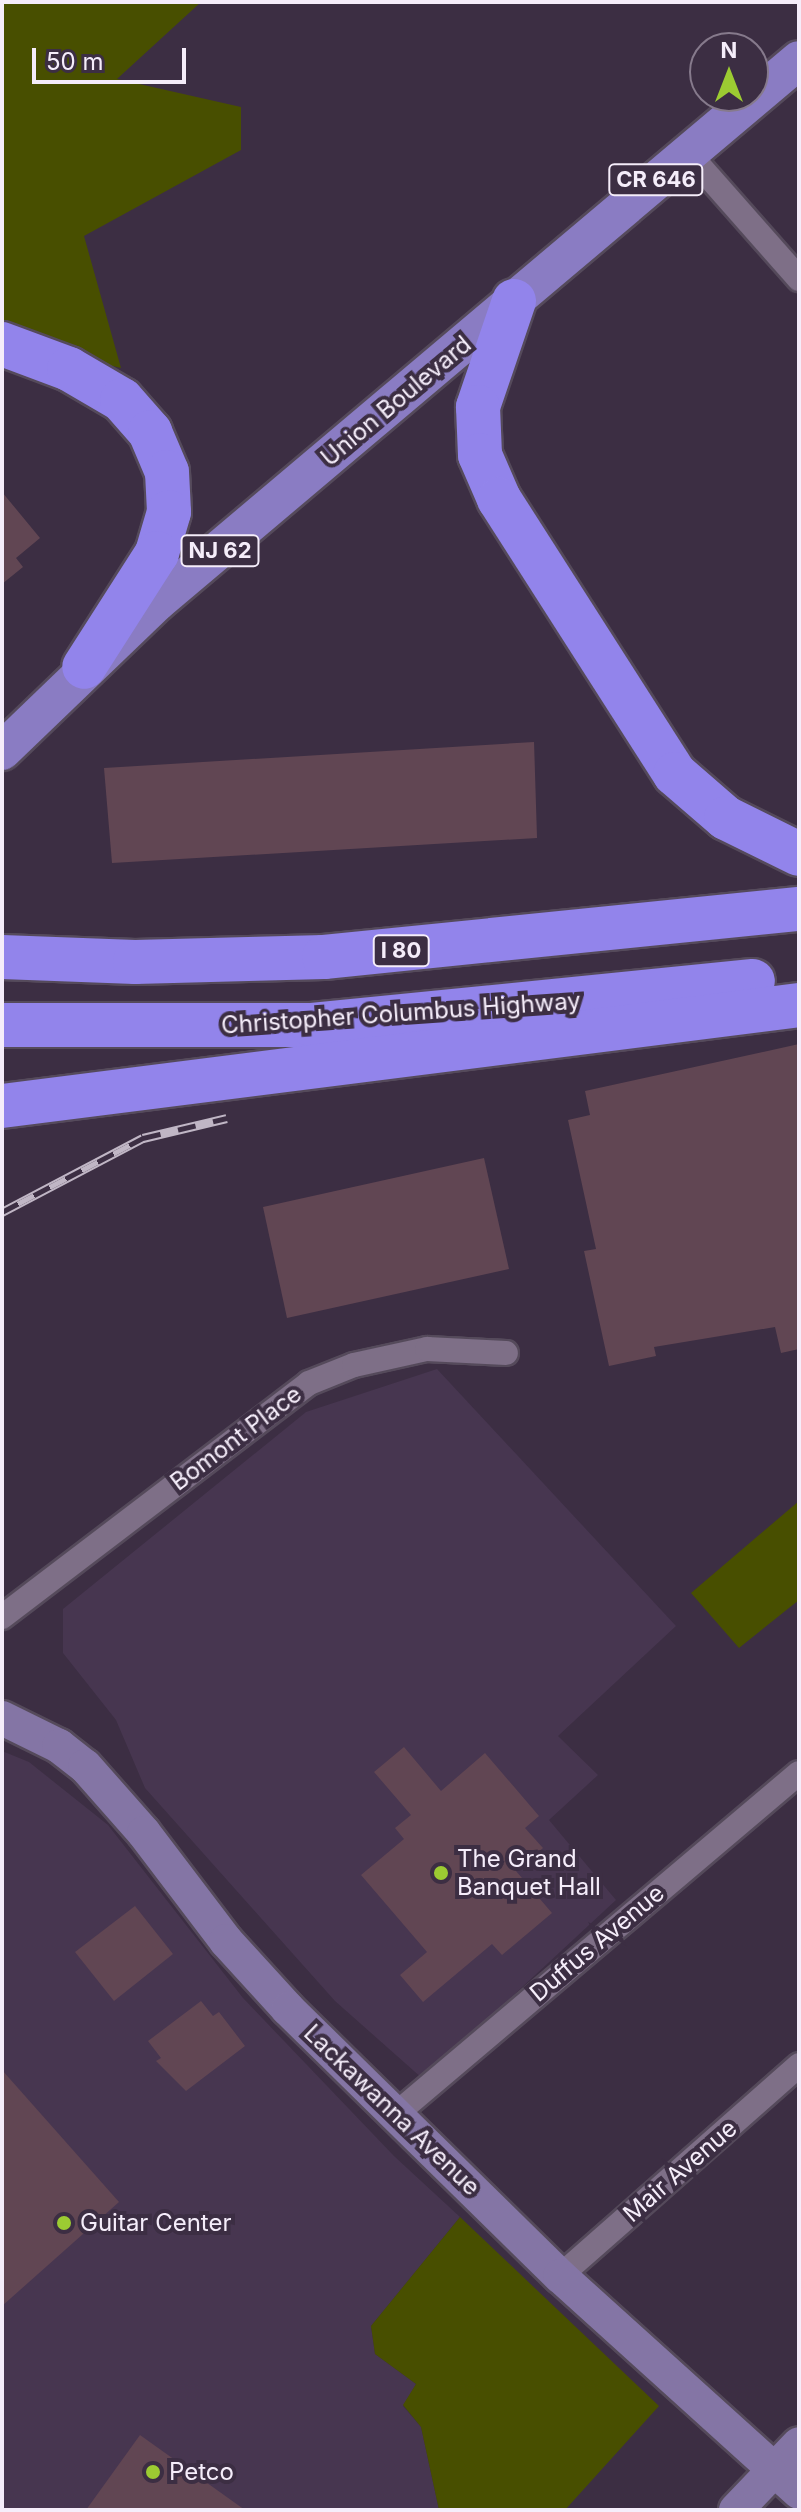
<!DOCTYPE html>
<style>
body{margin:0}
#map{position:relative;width:801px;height:2512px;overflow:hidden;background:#3c2e43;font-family:Inter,sans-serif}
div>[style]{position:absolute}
.built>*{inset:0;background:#473650}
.green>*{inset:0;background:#484f00}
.building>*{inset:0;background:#614653}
.roads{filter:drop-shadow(2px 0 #554a5b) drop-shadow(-2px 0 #554a5b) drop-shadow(0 2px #554a5b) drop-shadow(0 -2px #554a5b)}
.street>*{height:24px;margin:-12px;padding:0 12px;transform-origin:12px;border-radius:12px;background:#7e6f87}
.secondary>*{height:34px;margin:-17px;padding:0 17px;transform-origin:17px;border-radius:17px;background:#8475a5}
.primary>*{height:38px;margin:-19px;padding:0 19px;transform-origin:19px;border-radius:19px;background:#8a7cc3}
.highway>*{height:44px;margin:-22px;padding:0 22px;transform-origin:22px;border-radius:22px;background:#9284eb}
.rail>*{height:9px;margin-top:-4.5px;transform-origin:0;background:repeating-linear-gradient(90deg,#3c2e43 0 18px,#c0b6c5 0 36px);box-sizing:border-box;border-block:2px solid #c0b6c5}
.dots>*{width:22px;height:22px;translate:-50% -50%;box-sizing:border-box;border:4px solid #3c2e43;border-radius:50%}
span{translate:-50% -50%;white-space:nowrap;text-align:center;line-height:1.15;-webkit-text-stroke:8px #3c2e43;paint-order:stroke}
.shield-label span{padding:2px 6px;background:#3c2e43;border:2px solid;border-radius:6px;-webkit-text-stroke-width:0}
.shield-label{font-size:22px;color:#f5edfa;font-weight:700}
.street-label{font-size:24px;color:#f5edfa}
.poi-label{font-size:24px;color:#f5edfa}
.left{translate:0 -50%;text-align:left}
.frame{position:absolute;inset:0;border:4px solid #f5edfa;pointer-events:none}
.north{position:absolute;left:689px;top:32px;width:80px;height:80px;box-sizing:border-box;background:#3c2e43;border:2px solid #867a8c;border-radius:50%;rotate:0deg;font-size:22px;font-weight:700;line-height:32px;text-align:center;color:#f5edfa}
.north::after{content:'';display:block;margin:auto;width:28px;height:36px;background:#9ccb32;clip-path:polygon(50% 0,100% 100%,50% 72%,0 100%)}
.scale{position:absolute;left:32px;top:48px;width:154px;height:36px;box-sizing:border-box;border:4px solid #f5edfa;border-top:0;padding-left:10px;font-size:24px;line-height:28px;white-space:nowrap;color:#f5edfa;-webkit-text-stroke:6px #3c2e43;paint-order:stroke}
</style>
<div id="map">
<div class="built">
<div style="clip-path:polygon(437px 1369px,676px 1626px,558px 1736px,598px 1775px,549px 1820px,616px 1900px,423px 2079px,335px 2001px,145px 1788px,116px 1720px,63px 1653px,63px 1609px,306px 1412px)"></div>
<div style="clip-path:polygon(2px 1751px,29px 1762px,108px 1825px,243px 1998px,394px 2156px,460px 2217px,371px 2326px,375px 2354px,416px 2384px,403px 2406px,421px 2427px,439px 2510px,2px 2510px)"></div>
</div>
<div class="green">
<div style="clip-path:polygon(2px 2px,201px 2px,117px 79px,241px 107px,241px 150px,84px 236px,121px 368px,2px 339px)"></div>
<div style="clip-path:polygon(799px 1501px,799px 1600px,739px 1648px,691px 1593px)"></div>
<div style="clip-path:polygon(460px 2217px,659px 2406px,565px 2510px,439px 2510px,421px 2427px,403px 2405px,416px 2384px,375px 2354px,371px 2326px)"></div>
</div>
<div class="building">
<div style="clip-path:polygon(2px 492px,40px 538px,16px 558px,23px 567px,2px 584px)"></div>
<div style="clip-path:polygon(534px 742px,537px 838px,112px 863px,104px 768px)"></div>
<div style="clip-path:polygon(799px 1044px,799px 1349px,781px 1353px,775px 1327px,654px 1347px,656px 1356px,609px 1366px,584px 1251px,596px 1249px,568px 1120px,590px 1115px,585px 1091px)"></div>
<div style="clip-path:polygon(484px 1158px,509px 1269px,287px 1318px,263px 1207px)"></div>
<div style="clip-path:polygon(404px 1747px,441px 1791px,485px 1753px,539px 1816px,525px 1828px,543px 1848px,516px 1871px,552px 1913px,502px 1955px,492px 1944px,423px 2002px,400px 1975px,427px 1952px,361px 1875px,404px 1839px,395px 1828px,411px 1815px,374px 1772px)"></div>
<div style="clip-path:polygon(135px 1906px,173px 1954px,114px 2001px,75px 1952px)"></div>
<div style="clip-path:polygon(201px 2001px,213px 2016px,219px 2012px,245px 2046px,186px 2091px,156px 2061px,161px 2058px,148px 2041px)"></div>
<div style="clip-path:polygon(2px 2070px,119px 2202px,2px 2306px)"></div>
<div style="clip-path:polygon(140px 2435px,245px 2510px,86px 2510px)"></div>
</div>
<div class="roads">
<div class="street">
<div style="left:688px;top:153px;width:168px;rotate:48.6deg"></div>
<div style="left:2px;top:1617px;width:386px;rotate:-37.3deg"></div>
<div style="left:309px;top:1383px;width:48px;rotate:-21.8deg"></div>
<div style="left:354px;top:1365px;width:75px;rotate:-12.4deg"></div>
<div style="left:427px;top:1349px;width:79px;rotate:2.9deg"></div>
<div style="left:396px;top:2114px;width:528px;rotate:-40.24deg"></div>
<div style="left:560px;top:2276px;width:319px;rotate:-41.4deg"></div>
</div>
<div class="secondary">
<div style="left:2px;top:1718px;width:64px;rotate:26.2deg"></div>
<div style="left:59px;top:1746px;width:33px;rotate:38deg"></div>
<div style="left:85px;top:1766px;width:89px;rotate:48.6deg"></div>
<div style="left:144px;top:1833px;width:136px;rotate:52.8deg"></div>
<div style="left:226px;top:1941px;width:92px;rotate:47.6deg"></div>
<div style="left:288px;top:2009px;width:381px;rotate:44.5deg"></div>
<div style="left:560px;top:2276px;width:322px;rotate:42.1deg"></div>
<div style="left:736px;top:2510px;width:91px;rotate:-46.3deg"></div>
</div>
<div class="primary">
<div style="left:2px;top:751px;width:215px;rotate:-43.9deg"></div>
<div style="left:157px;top:602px;width:840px;rotate:-40.17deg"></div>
</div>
<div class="highway">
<div style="left:514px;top:301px;width:112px;rotate:108.8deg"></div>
<div style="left:478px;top:407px;width:48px;rotate:87.6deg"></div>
<div style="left:480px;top:455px;width:48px;rotate:66.6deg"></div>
<div style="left:499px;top:499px;width:326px;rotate:57.4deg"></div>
<div style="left:675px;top:774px;width:67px;rotate:40.8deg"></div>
<div style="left:726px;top:818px;width:81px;rotate:26.3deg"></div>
<div style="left:2px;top:344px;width:72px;rotate:20.5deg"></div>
<div style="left:69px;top:369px;width:61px;rotate:30.3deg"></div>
<div style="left:122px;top:400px;width:43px;rotate:48.8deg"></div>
<div style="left:150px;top:432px;width:43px;rotate:67deg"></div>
<div style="left:167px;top:472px;width:40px;rotate:87.1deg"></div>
<div style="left:169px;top:512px;width:43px;rotate:106.3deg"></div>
<div style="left:157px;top:553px;width:135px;rotate:122.6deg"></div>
<div style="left:2px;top:957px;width:133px;rotate:2.2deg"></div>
<div style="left:135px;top:962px;width:189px;rotate:-1.5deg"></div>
<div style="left:324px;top:957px;width:477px;rotate:-5.8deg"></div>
<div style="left:2px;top:1025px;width:310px"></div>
<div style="left:312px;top:1025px;width:443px;rotate:-5.7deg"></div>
<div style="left:2px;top:1106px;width:803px;rotate:-7.22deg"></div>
</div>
</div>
<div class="rail">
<div style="left:2px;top:1212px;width:159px;rotate:-27.7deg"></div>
<div style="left:143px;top:1138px;width:86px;rotate:-13.4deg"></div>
</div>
<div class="dots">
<div style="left:441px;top:1873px;background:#9ccb32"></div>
<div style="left:64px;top:2223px;background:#9ccb32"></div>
<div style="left:153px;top:2472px;background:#9ccb32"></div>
</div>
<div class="shield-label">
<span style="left:656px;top:180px">CR 646</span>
<span style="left:220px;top:551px">NJ 62</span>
<span style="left:401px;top:951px">I 80</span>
</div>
<div class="street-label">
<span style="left:396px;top:401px;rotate:-40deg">Union Boulevard</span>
<span style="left:401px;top:1013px;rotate:-4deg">Christopher Columbus Highway</span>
<span style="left:236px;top:1438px;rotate:-37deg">Bomont Place</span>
<span style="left:597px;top:1943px;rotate:-40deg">Duffus Avenue</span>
<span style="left:392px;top:2110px;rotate:44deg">Lackawanna Avenue</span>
<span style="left:680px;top:2171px;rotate:-41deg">Mair Avenue</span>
</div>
<div class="poi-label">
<span class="left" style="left:457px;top:1873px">The Grand<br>Banquet Hall</span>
<span class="left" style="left:80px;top:2223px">Guitar Center</span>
<span class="left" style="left:169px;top:2472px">Petco</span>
</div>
<div class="frame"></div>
<div class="north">N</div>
<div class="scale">50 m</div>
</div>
